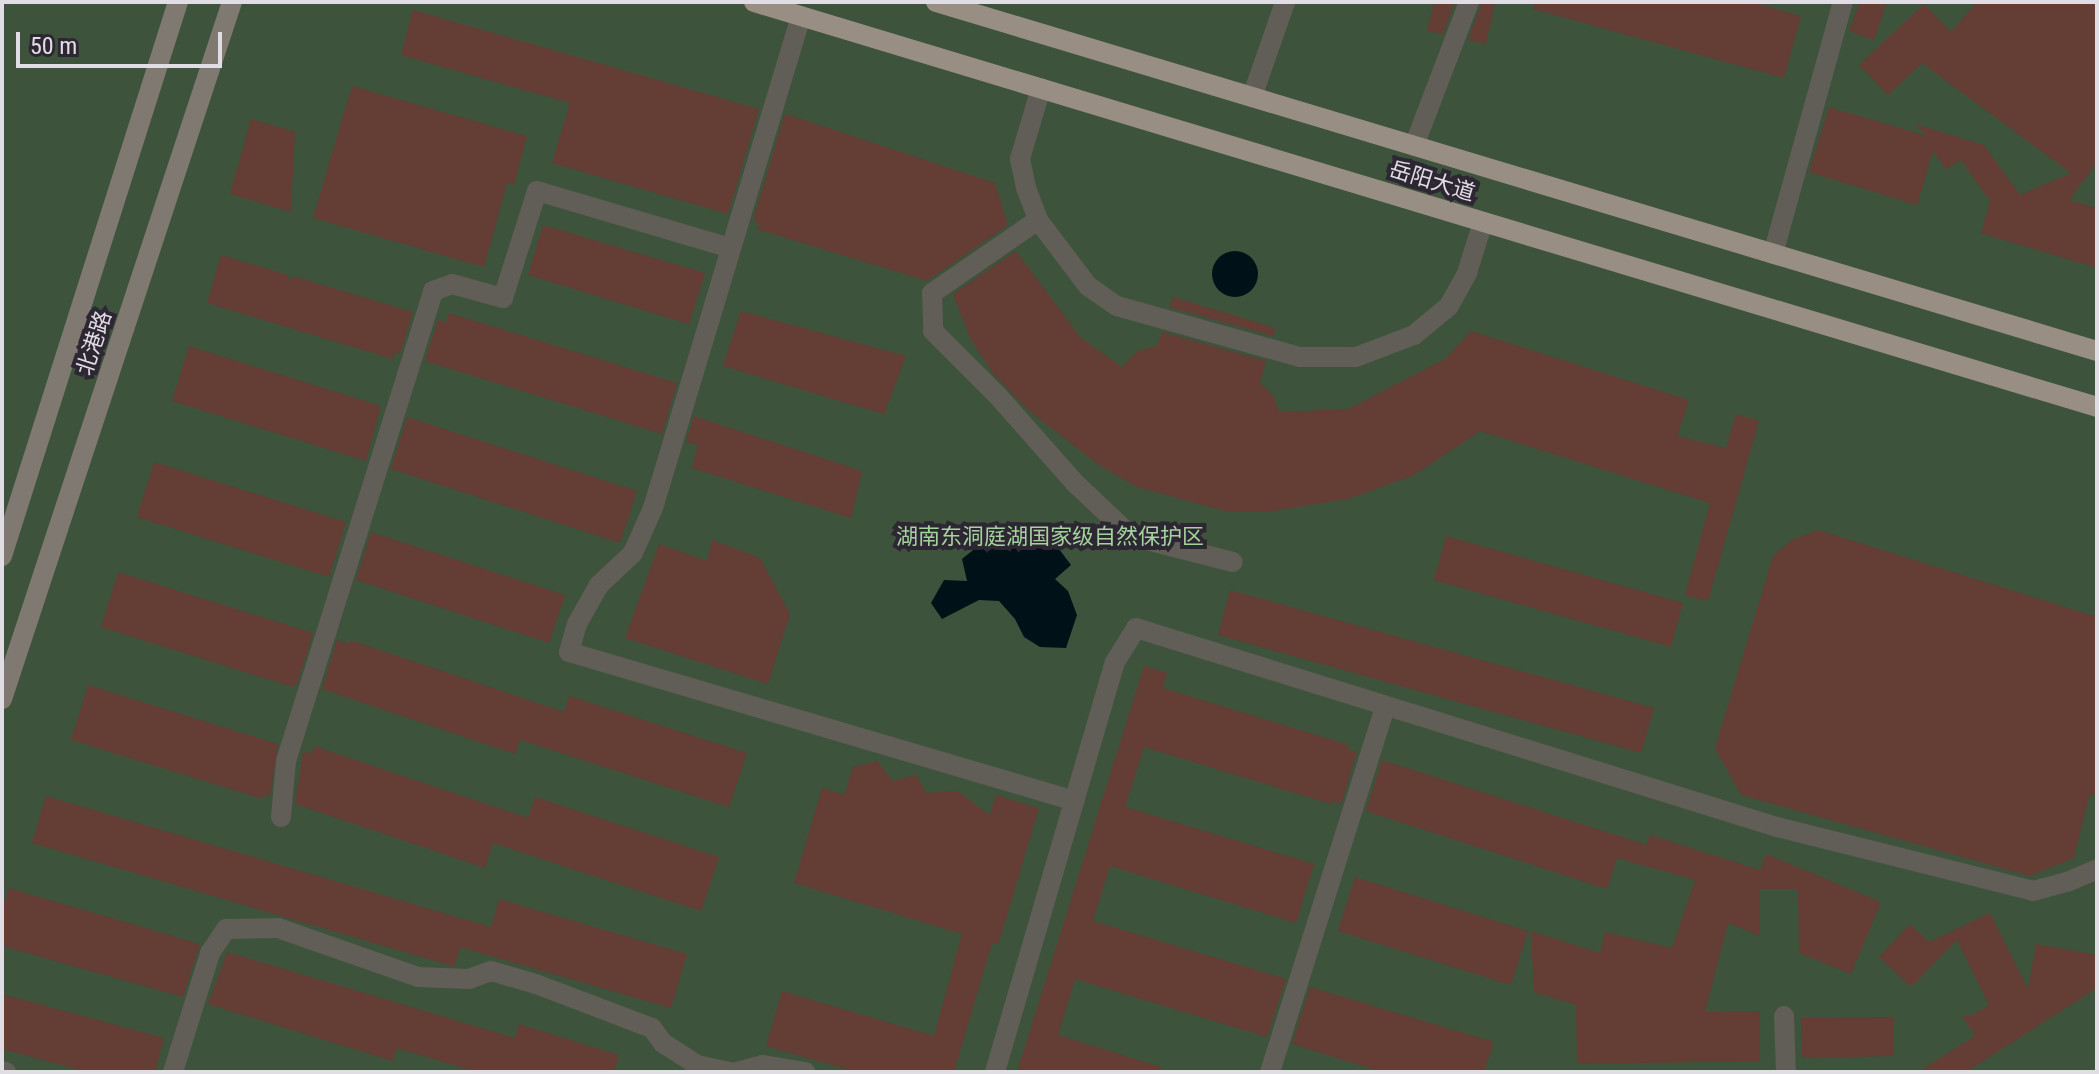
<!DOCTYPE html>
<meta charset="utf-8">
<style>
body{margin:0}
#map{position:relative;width:2099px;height:1074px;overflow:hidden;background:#2d2733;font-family:"Roboto Condensed","Noto Sans SC",sans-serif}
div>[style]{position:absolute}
.green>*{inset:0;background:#3e533b}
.water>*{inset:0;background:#001218}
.round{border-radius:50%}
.building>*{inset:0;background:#643d35}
.minor>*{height:20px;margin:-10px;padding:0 10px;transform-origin:10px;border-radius:10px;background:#615d57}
.secondary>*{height:20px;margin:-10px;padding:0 10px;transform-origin:10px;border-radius:10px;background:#807971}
.primary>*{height:20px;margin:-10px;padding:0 10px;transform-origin:10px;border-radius:10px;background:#988e84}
span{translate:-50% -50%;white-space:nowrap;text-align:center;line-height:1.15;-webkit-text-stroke:8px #2d2733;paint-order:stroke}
.street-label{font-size:22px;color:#e1dde5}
.park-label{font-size:22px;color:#a4d29d}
.frame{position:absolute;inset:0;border:4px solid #e1dde5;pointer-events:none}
.scale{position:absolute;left:16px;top:32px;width:206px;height:36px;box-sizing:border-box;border:4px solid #e1dde5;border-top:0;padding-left:10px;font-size:24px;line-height:28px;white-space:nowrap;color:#e1dde5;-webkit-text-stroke:6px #2d2733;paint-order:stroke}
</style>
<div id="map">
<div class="green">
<div style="clip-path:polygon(2px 2px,2097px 2px,2097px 1072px,2px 1072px)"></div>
</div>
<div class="water">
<div class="round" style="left:1212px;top:251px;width:46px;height:46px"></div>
<div style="clip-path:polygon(1018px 526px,1059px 549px,1071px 565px,1055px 579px,1068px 591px,1077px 615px,1066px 648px,1040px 647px,1024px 637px,1015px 619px,999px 601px,979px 600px,942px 619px,931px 603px,944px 580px,967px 581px,962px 559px,983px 542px)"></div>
</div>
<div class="building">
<div style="clip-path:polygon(1434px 2px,1455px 2px,1443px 34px,1427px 31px)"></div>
<div style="clip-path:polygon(1482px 2px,1495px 2px,1486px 44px,1468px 40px)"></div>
<div style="clip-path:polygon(1534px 2px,1751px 2px,1801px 16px,1784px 78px,1533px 9px)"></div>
<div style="clip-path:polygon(1860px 2px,1887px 2px,1874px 40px,1849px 31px)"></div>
<div style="clip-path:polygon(1977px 2px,2097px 2px,2097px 163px,2069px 200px,2097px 208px,2097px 268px,1981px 233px,1990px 201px,1961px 160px,1946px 169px,1933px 151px,1917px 205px,1809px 172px,1829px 107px,1927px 136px,1915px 124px,1984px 145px,2020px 195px,2071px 173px,1922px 63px,1888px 95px,1859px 65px,1924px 4px,1951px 32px)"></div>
<div style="clip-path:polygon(413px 10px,759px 109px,728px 214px,552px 163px,570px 103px,401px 55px)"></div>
<div style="clip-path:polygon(352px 86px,527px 136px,514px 185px,507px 183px,484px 267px,313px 218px)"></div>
<div style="clip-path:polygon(789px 115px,995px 183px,1008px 225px,927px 281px,757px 229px,759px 223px,753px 221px,784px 116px)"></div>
<div style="clip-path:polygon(251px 119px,295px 132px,291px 212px,230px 194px)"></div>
<div style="clip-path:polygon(543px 225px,705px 273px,689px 324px,528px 275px)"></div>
<div style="clip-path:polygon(1016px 251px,1081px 338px,1122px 367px,1138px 351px,1157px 346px,1162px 332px,1266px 361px,1260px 383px,1273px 395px,1279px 412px,1348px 409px,1445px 359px,1471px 331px,1689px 400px,1677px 436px,1726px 448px,1736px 414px,1759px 421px,1708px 601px,1685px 595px,1710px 503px,1480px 431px,1414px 475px,1351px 498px,1269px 512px,1229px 512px,1137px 487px,1099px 465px,1027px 409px,992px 372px,970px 338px,953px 294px)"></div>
<div style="clip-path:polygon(221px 255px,288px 275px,288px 279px,296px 277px,413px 312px,400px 354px,395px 352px,393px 359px,207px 303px)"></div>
<div style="clip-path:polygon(1173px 297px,1275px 328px,1273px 336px,1169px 307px)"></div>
<div style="clip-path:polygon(741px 311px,906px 356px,884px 414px,723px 366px)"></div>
<div style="clip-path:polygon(449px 313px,677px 383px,662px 434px,425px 361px,438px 320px,446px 322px)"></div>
<div style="clip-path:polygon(189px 346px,381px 406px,366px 461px,172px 401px)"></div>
<div style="clip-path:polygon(694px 416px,862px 471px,851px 518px,692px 468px,698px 445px,686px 442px)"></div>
<div style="clip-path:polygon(407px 417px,637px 491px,620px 543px,391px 469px)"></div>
<div style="clip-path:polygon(154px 462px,346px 522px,329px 577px,137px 517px)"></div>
<div style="clip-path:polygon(1818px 530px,2097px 617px,2097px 794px,2089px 796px,2074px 858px,2030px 876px,1741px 795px,1715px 748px,1773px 556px,1792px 540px)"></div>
<div style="clip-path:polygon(371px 532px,565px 595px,549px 643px,356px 580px)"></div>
<div style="clip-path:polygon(1446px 536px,1683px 603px,1671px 647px,1434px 580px)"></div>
<div style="clip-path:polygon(712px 540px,760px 558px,790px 614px,768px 684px,625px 638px,659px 544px,707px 561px)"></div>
<div style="clip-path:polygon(118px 572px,313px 633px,298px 681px,293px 687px,101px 627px)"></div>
<div style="clip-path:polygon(1230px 590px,1654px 708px,1641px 753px,1218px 635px)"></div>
<div style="clip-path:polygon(337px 640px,349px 644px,350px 640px,564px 712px,569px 696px,747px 753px,729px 807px,520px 740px,515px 754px,322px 689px)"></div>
<div style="clip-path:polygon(1144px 666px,1167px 673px,1163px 688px,1349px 745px,1347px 749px,1357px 752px,1341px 804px,1332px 801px,1331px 804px,1144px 747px,1125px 807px,1314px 864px,1296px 923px,1110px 866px,1093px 921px,1286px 979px,1267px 1037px,1075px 979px,1058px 1035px,1161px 1067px,1160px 1072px,1017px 1072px)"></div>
<div style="clip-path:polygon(88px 685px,278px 744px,270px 796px,265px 794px,263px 799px,71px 740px)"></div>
<div style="clip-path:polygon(314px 746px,528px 818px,535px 797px,719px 857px,701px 911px,493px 843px,485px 868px,295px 804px,303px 751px,311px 754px)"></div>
<div style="clip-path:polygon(1382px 760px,1647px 845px,1650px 835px,1760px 870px,1766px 854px,1881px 902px,1851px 974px,1799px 953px,1798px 889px,1760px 889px,1760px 936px,1728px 923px,1705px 1012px,1760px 1011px,1760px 1061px,1577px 1064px,1576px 1005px,1534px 992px,1531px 931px,1600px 953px,1605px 932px,1672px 948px,1695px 880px,1617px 858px,1607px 889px,1366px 811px)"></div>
<div style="clip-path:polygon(877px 761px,893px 781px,916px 775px,926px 793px,958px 791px,989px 815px,996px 795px,1039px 808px,998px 945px,992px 943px,954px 1072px,856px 1072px,766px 1046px,782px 991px,934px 1036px,962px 934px,794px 883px,822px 788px,844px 795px,853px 767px)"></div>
<div style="clip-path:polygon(46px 796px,491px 927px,499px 899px,687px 954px,671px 1008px,460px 947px,455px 965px,449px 965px,32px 843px)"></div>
<div style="clip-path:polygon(1355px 877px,1528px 931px,1511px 985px,1338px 931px)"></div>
<div style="clip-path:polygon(9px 888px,200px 944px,183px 997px,2px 946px,2px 912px)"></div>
<div style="clip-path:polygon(1990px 913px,2028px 989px,2036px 944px,2097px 955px,2097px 988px,1966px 1072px,1918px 1072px,1975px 1036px,1962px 1016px,1971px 1016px,1989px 1005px,1957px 940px,1911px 987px,1879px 957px,1910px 924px,1929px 942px)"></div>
<div style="clip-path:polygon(227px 952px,515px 1038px,519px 1024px,619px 1055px,614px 1072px,476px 1072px,397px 1048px,393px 1061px,208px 1004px)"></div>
<div style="clip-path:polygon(1310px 987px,1494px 1042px,1484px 1072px,1382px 1072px,1292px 1044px)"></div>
<div style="clip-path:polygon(2px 994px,164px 1038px,155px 1072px,87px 1072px,2px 1049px)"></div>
<div style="clip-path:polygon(1893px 1017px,1894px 1056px,1802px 1058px,1801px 1018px)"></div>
</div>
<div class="minor">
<div style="left:801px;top:16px;width:514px;rotate:106.74deg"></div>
<div style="left:653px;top:508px;width:49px;rotate:114deg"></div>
<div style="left:633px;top:553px;width:47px;rotate:136.7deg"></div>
<div style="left:599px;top:585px;width:45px;rotate:119.4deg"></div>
<div style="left:577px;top:624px;width:29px;rotate:106deg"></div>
<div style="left:569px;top:652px;width:527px;rotate:16.41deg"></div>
<div style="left:1041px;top:88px;width:74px;rotate:106.5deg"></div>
<div style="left:1020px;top:159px;width:30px;rotate:78deg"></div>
<div style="left:1026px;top:188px;width:34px;rotate:69deg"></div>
<div style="left:1038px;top:220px;width:129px;rotate:145.4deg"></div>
<div style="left:932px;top:293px;width:38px;rotate:88deg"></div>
<div style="left:933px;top:331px;width:92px;rotate:45deg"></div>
<div style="left:998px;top:396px;width:116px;rotate:48.5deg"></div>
<div style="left:1075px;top:483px;width:77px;rotate:43.4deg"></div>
<div style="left:1131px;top:536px;width:105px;rotate:14.3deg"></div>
<div style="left:1252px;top:97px;width:101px;rotate:-70.8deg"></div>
<div style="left:1414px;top:146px;width:154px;rotate:-69.1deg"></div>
<div style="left:1038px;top:220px;width:83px;rotate:52.9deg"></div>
<div style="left:1088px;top:286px;width:35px;rotate:35deg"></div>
<div style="left:1117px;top:306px;width:190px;rotate:15.6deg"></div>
<div style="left:1300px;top:357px;width:56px"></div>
<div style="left:1356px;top:357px;width:62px;rotate:-20.8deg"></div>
<div style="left:1414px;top:335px;width:45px;rotate:-39.6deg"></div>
<div style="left:1449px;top:306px;width:38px;rotate:-61deg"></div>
<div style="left:1467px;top:273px;width:53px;rotate:-72.6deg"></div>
<div style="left:1773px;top:254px;width:262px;rotate:-74.5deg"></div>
<div style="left:281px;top:817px;width:56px;rotate:-84.9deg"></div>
<div style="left:286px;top:761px;width:492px;rotate:-72.6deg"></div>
<div style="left:433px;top:291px;width:20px;rotate:-20deg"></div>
<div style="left:452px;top:284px;width:53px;rotate:15.4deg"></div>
<div style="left:503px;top:298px;width:112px;rotate:-72.4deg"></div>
<div style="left:537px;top:191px;width:202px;rotate:16.4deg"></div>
<div style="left:1784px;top:1016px;width:56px;rotate:88deg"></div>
<div style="left:2px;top:1071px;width:4px;rotate:14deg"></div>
<div style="left:173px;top:1072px;width:125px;rotate:-72.7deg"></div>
<div style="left:210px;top:953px;width:29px;rotate:-56deg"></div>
<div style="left:226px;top:929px;width:52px;rotate:-1.1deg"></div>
<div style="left:278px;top:928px;width:148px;rotate:19.3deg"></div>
<div style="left:418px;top:977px;width:51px;rotate:2.2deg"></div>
<div style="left:469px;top:979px;width:23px;rotate:-20deg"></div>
<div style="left:491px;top:971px;width:47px;rotate:16.1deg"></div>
<div style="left:536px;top:984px;width:124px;rotate:20.8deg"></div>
<div style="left:652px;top:1028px;width:19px;rotate:54deg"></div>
<div style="left:663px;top:1043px;width:40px;rotate:32.9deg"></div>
<div style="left:697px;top:1065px;width:35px;rotate:12deg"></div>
<div style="left:737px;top:1072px;width:27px;rotate:-15deg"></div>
<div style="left:763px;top:1065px;width:43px;rotate:9.5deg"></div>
<div style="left:995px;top:1072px;width:427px;rotate:-73.7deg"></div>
<div style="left:1115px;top:662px;width:40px;rotate:-58deg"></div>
<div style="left:1136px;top:628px;width:671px;rotate:17.25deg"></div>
<div style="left:1777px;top:827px;width:264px;rotate:14deg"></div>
<div style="left:2033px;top:891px;width:35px;rotate:-15deg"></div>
<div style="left:2067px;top:882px;width:33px;rotate:-23deg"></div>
<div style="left:1270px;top:1072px;width:383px;rotate:-72.5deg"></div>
</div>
<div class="secondary">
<div style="left:2px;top:556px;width:581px;rotate:-72.38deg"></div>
<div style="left:2px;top:699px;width:734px;rotate:-71.74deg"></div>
</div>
<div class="primary">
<div style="left:754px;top:2px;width:1403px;rotate:16.78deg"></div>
<div style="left:936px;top:2px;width:1212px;rotate:16.73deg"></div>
</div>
<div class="street-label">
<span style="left:1432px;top:181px;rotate:17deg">岳阳大道</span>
<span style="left:94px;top:343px;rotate:-72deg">北港路</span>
</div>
<div class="park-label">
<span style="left:1050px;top:537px">湖南东洞庭湖国家级自然保护区</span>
</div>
<div class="frame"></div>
<div class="scale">50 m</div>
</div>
